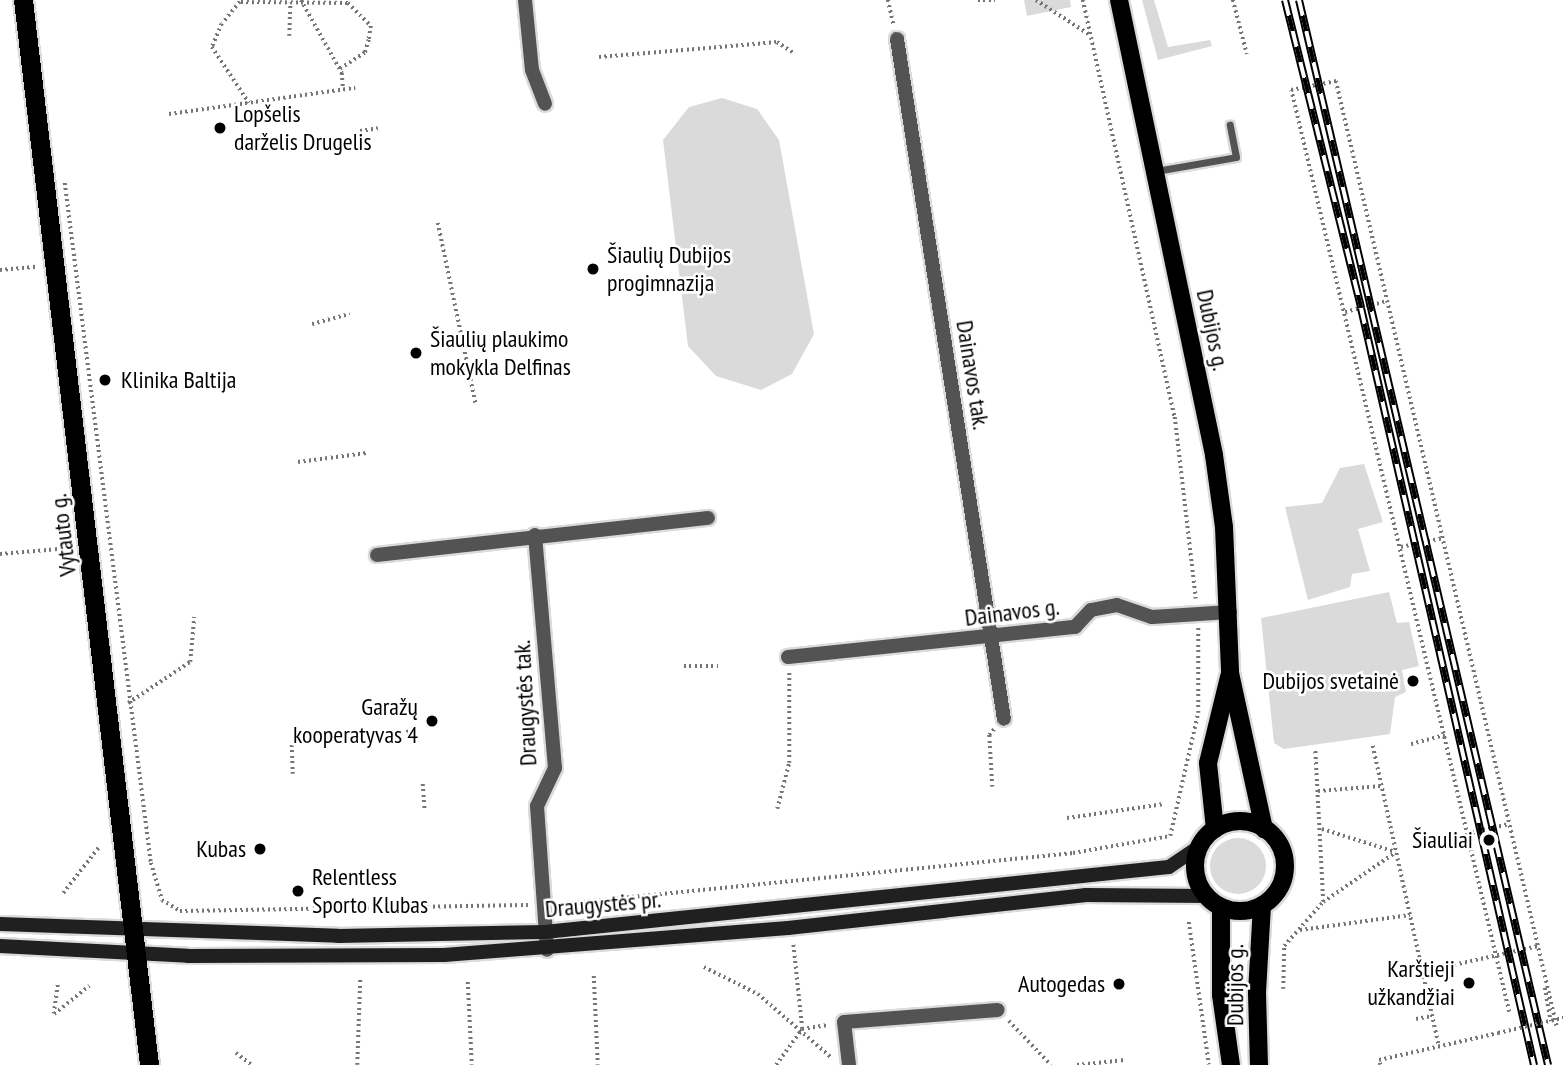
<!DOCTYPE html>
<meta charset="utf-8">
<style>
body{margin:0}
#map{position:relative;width:1563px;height:1065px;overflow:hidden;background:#fff;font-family:"PT Sans Narrow",sans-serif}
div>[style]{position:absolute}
.green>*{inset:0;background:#dadada}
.round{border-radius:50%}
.path>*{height:3.5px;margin-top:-1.75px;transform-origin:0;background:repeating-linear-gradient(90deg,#757575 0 2px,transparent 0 5.5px)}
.roads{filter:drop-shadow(2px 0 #dbdbdb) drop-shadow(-2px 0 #dbdbdb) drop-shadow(0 2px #dbdbdb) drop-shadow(0 -2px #dbdbdb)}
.service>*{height:7px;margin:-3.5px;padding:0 3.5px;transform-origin:3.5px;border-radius:3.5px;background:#535353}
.minor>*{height:14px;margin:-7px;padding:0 7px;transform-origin:7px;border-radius:7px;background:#535353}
.secondary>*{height:14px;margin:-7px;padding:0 7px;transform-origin:7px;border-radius:7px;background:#202020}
.primary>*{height:18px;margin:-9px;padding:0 9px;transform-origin:9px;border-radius:9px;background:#000}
.primary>.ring{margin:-9px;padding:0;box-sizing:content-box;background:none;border:18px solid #000;border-radius:50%}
.trunk>*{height:19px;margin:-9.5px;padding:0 9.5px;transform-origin:9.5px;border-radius:9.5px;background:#000}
.rail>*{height:8px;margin-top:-4px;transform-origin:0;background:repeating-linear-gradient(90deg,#fff 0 16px,#000 0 32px);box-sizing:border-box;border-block:2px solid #000}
.path-bridge>*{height:3.5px;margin-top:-1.75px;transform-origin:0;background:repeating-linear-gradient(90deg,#757575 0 2px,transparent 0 5.5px)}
.dots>*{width:19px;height:19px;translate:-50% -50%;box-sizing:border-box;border:4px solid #fff;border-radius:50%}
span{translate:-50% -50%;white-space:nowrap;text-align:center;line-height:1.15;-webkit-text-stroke:5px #fff;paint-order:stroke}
.poi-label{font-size:24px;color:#000}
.left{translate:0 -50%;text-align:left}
.right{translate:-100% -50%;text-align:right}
.street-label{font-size:24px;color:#000}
</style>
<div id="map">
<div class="green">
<div style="clip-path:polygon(1024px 0,1070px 0,1071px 7px,1027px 16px)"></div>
<div style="clip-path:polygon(1142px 0,1154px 0,1168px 47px,1210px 40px,1212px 46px,1158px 60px)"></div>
<div style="clip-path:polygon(722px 98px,757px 109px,779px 140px,814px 334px,792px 374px,761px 390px,716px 376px,688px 346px,663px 140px,689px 107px)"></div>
<div style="clip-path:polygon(1364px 464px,1383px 522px,1358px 529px,1370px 571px,1352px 574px,1350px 587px,1308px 600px,1285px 507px,1322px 503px,1340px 468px)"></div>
<div style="clip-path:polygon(1389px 592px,1397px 623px,1409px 622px,1419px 666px,1402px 670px,1406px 692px,1395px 697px,1390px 734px,1284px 749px,1274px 743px,1261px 618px)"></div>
<div class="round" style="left:1210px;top:838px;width:56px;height:56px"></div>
</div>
<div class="path">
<div style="left:301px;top:0;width:84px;rotate:60.7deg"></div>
<div style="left:342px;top:73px;width:16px;rotate:86deg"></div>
<div style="left:888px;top:0;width:26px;rotate:77deg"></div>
<div style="left:978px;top:0;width:17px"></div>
<div style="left:1036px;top:0;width:64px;rotate:32.9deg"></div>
<div style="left:1083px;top:0;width:427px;rotate:77.6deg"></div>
<div style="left:1175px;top:417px;width:183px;rotate:83.4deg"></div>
<div style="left:1233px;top:0;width:56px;rotate:75.5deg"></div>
<div style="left:240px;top:2px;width:28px;rotate:129deg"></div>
<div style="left:222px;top:24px;width:25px;rotate:113deg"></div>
<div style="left:212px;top:47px;width:67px;rotate:56.5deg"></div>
<div style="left:241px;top:2px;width:107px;rotate:0.5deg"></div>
<div style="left:348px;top:3px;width:33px;rotate:45deg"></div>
<div style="left:371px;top:26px;width:14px;rotate:98deg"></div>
<div style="left:369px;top:40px;width:14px;rotate:107deg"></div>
<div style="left:365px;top:53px;width:30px;rotate:147deg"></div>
<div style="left:289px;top:36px;width:33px;rotate:-88deg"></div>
<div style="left:599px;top:57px;width:179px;rotate:-4.8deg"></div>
<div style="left:777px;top:42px;width:20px;rotate:33deg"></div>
<div style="left:169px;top:114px;width:188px;rotate:-8deg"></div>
<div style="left:360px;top:131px;width:18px;rotate:-9deg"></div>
<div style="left:65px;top:183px;width:685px;rotate:82.79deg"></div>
<div style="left:151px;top:863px;width:39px;rotate:73deg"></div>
<div style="left:162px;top:900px;width:21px;rotate:31deg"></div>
<div style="left:180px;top:911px;width:348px;rotate:-1deg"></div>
<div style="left:438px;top:223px;width:186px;rotate:78.2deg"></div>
<div style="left:0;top:270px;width:36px;rotate:-5deg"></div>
<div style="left:1345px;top:312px;width:43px;rotate:-14.7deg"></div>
<div style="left:312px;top:324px;width:39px;rotate:-15deg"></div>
<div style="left:298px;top:462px;width:69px;rotate:-7.5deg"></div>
<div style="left:1401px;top:547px;width:43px;rotate:-12.1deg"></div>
<div style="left:0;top:554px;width:71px;rotate:-4.8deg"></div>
<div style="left:684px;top:666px;width:34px"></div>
<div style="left:128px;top:703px;width:74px;rotate:-33.5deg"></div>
<div style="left:190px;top:662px;width:45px;rotate:-84.9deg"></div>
<div style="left:401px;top:733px;width:16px;rotate:-11deg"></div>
<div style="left:1411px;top:744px;width:35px;rotate:-15deg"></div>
<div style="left:292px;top:745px;width:29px;rotate:88deg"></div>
<div style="left:1373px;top:746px;width:307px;rotate:77.6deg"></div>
<div style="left:423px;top:784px;width:26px;rotate:86deg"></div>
<div style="left:992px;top:787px;width:52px;rotate:-93.3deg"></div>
<div style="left:989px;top:735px;width:8px;rotate:-50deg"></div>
<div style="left:1318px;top:791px;width:64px;rotate:-4.5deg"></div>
<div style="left:777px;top:809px;width:48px;rotate:-75.4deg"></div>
<div style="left:789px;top:763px;width:90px;rotate:-90deg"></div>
<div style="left:1067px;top:818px;width:98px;rotate:-8.2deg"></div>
<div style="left:1322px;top:829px;width:77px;rotate:17.3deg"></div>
<div style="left:1467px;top:834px;width:43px;rotate:-13.4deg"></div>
<div style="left:63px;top:893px;width:58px;rotate:-52deg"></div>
<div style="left:1323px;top:902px;width:88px;rotate:-34.4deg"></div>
<div style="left:561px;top:904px;width:515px;rotate:-5.69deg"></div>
<div style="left:1073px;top:853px;width:98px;rotate:-9.9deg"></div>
<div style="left:1170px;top:836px;width:126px;rotate:-77.2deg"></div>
<div style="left:1198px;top:713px;width:85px;rotate:-90deg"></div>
<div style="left:1189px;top:922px;width:144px;rotate:82deg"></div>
<div style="left:1300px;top:930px;width:111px;rotate:-7.8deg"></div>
<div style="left:704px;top:967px;width:60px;rotate:26.6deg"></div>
<div style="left:758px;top:994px;width:99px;rotate:40.9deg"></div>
<div style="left:1422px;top:972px;width:119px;rotate:-12.6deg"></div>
<div style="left:594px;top:976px;width:89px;rotate:87.4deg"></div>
<div style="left:468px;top:982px;width:83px;rotate:87.2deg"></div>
<div style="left:58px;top:985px;width:29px;rotate:98deg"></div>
<div style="left:54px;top:1014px;width:45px;rotate:-38.7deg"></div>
<div style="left:1545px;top:988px;width:34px;rotate:80deg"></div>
<div style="left:1283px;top:989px;width:43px;rotate:-88.7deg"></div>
<div style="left:1284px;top:946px;width:59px;rotate:-48.4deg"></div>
<div style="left:1323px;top:902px;width:151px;rotate:-93deg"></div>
<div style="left:1509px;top:1012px;width:947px;rotate:-103.3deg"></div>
<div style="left:1291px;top:90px;width:46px;rotate:-11.3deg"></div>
<div style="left:1336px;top:81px;width:971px;rotate:76.85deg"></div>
<div style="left:1416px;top:1019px;width:16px;rotate:-11deg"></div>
<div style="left:1009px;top:1021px;width:61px;rotate:46.3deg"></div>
<div style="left:802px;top:1029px;width:26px;rotate:-9deg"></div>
<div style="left:236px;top:1053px;width:20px;rotate:37deg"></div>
<div style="left:357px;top:1065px;width:86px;rotate:-88deg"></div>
<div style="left:776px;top:1065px;width:44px;rotate:-54.2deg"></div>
<div style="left:802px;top:1029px;width:86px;rotate:-96deg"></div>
<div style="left:1077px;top:1065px;width:48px;rotate:-5.9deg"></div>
<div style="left:1380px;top:1065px;width:5px;rotate:-101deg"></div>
<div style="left:1379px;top:1060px;width:122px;rotate:-12.8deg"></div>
</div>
<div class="roads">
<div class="service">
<div style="left:1156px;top:171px;width:81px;rotate:-9.9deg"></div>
<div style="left:1236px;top:157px;width:33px;rotate:-101deg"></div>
</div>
<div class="minor">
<div style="left:525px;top:0;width:70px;rotate:84.3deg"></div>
<div style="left:532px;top:70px;width:36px;rotate:69deg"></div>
<div style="left:897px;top:39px;width:688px;rotate:81.06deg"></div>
<div style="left:535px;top:535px;width:234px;rotate:85.1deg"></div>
<div style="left:555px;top:768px;width:42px;rotate:115.3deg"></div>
<div style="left:537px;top:806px;width:144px;rotate:86deg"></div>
<div style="left:377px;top:555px;width:333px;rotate:-6.4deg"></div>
<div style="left:788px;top:657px;width:289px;rotate:-6deg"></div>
<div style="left:1075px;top:627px;width:23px;rotate:-47deg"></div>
<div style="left:1091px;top:610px;width:26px;rotate:-11deg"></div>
<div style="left:1117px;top:605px;width:37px;rotate:19deg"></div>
<div style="left:1152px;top:617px;width:78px;rotate:-3.7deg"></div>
<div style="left:849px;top:1065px;width:43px;rotate:-96.6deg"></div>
<div style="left:844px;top:1022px;width:154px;rotate:-4.5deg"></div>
</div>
<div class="secondary">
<div style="left:0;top:924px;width:338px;rotate:2deg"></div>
<div style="left:338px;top:936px;width:207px;rotate:-1.1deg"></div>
<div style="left:545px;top:932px;width:627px;rotate:-5.95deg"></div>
<div style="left:1169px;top:867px;width:37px;rotate:-34deg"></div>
<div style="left:0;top:946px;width:188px;rotate:3deg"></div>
<div style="left:188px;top:956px;width:256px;rotate:-0.2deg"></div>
<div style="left:444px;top:955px;width:345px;rotate:-4.5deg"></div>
<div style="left:788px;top:928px;width:300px;rotate:-6.3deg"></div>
<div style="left:1086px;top:895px;width:121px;rotate:0.5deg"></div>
</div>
<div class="primary">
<div style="left:1119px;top:0;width:465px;rotate:78.2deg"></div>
<div style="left:1214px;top:455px;width:73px;rotate:82.1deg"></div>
<div style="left:1224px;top:527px;width:146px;rotate:87.6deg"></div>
<div style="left:1230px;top:673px;width:160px;rotate:77.7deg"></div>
<div class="ring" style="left:1195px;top:821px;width:72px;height:72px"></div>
<div style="left:1215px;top:829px;width:66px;rotate:-96.1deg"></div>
<div style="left:1208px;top:763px;width:89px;rotate:-76.3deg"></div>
<div style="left:1221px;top:907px;width:88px;rotate:90deg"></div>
<div style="left:1221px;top:995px;width:71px;rotate:81.9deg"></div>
<div style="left:1259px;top:1065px;width:73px;rotate:-91.6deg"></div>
<div style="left:1257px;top:992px;width:87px;rotate:-86.7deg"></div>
</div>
<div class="trunk">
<div style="left:23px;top:0;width:1072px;rotate:83.25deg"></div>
</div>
</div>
<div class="rail">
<div style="left:1285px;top:0;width:317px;rotate:76.1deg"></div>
<div style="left:1361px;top:308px;width:777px;rotate:77.13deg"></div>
<div style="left:1299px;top:0;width:1094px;rotate:76.84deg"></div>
</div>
<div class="path-bridge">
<div style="left:1498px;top:1033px;width:67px;rotate:-13deg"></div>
</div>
<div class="dots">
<div style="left:220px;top:128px;background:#000"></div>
<div style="left:593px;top:269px;background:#000"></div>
<div style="left:416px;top:353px;background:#000"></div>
<div style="left:105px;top:380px;background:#000"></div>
<div style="left:1413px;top:681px;background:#000"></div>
<div style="left:432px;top:721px;background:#000"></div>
<div style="left:1489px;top:840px;background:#000"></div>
<div style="left:260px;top:849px;background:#000"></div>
<div style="left:298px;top:891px;background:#000"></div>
<div style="left:1469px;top:983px;background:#000"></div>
<div style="left:1119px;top:984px;background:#000"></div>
</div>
<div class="poi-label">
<span class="left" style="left:234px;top:128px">Lopšelis<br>darželis Drugelis</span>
<span class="left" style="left:607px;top:269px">Šiaulių Dubijos<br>progimnazija</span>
<span class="left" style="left:430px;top:353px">Šiaulių plaukimo<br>mokykla Delfinas</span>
<span class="left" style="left:121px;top:380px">Klinika Baltija</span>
<span class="right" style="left:1399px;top:681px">Dubijos svetainė</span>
<span class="right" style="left:418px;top:721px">Garažų<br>kooperatyvas 4</span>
<span class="right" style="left:1473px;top:840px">Šiauliai</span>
<span class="right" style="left:246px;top:849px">Kubas</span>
<span class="left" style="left:312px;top:891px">Relentless<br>Sporto Klubas</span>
<span class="right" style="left:1455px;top:983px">Karštieji<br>užkandžiai</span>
<span class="right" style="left:1105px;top:984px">Autogedas</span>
</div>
<div class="street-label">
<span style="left:1213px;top:330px;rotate:78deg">Dubijos g.</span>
<span style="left:973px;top:375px;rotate:81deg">Dainavos tak.</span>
<span style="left:63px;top:535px;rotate:-97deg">Vytauto g.</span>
<span style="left:1012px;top:612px;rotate:-7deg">Dainavos g.</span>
<span style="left:525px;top:703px;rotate:-93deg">Draugystės tak.</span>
<span style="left:603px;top:904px;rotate:-5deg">Draugystės pr.</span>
<span style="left:1235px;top:985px;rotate:-90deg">Dubijos g.</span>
</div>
</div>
